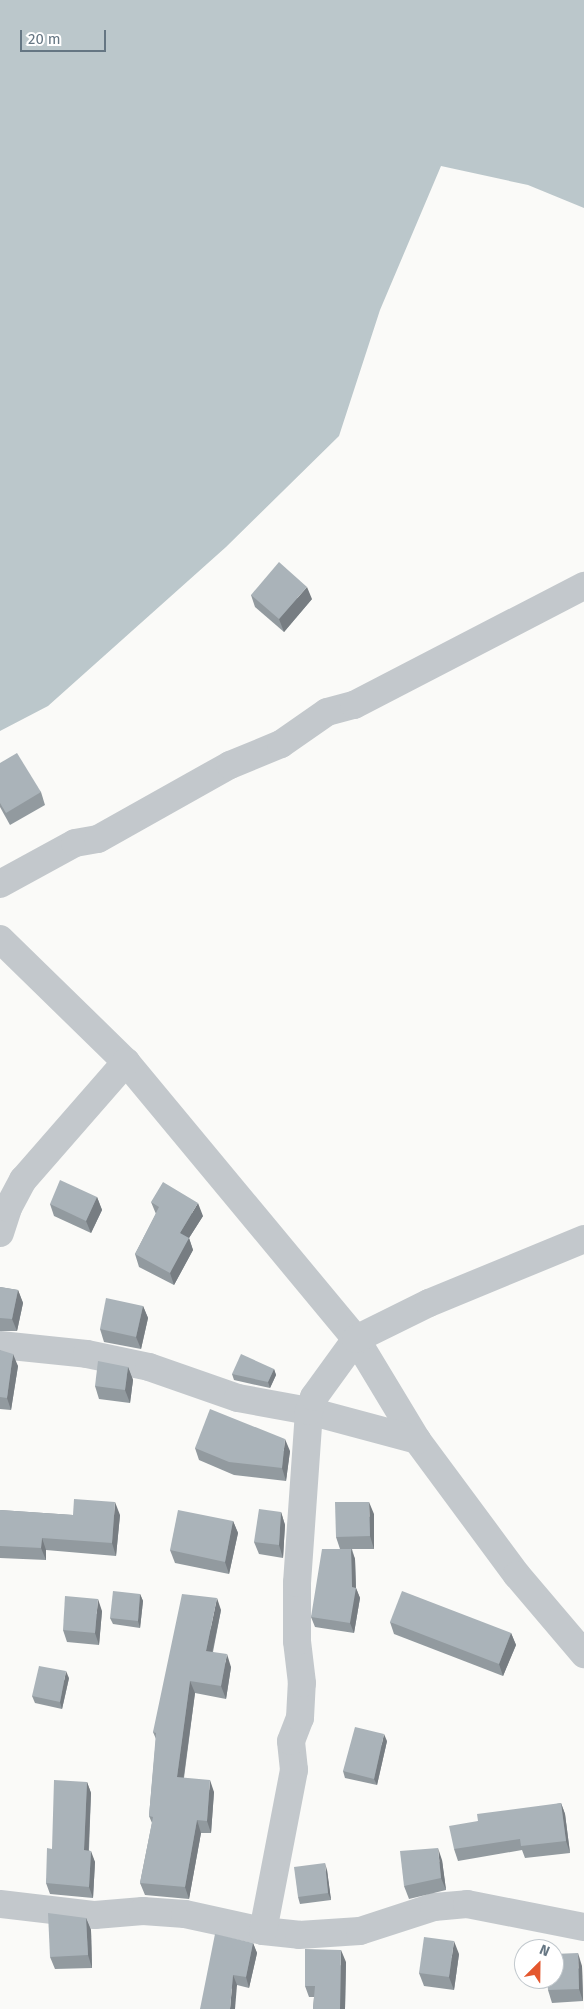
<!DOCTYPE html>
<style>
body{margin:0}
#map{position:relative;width:584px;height:2009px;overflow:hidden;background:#fafaf8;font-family:"Fira Sans",sans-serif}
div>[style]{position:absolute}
.water>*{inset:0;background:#bbc7cb}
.minor>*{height:28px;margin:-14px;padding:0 14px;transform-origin:14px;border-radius:14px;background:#c3c8cc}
.wall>*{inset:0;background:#929a9f}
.shaded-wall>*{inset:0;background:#777d82}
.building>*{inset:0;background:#aab3b9}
span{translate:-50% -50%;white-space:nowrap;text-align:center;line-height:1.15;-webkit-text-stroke:5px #fff;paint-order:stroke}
.north{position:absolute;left:514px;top:1939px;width:50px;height:50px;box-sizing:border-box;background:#fff;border:1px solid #c1c8cd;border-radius:50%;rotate:23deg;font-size:14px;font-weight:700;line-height:20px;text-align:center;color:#657683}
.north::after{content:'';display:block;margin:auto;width:18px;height:22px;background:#e4572e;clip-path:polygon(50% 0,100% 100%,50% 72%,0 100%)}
.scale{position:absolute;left:20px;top:30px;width:86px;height:22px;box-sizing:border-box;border:2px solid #657683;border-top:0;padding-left:6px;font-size:15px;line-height:18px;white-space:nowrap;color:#657683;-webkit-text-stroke:4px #fff;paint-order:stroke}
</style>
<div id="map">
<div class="water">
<div style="clip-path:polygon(0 0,584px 0,584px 208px,528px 185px,441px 166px,380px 310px,339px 436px,226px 547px,48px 706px,0 731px)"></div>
</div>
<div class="minor">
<div style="left:0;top:884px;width:85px;rotate:-28.7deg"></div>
<div style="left:75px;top:843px;width:23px;rotate:-10deg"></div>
<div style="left:98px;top:839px;width:151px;rotate:-29.3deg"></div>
<div style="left:230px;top:765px;width:55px;rotate:-22.4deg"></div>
<div style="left:281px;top:744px;width:56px;rotate:-34.8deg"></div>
<div style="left:327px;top:712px;width:28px;rotate:-15deg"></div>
<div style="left:354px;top:705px;width:259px;rotate:-27.4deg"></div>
<div style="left:0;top:939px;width:176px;rotate:44.3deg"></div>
<div style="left:126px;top:1062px;width:360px;rotate:50.3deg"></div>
<div style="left:356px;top:1339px;width:118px;rotate:58.9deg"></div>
<div style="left:417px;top:1440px;width:168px;rotate:53.5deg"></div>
<div style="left:517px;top:1575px;width:104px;rotate:49.7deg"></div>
<div style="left:0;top:1233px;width:26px;rotate:-72deg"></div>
<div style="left:8px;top:1208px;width:32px;rotate:-62deg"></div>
<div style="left:23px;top:1180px;width:157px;rotate:-48.9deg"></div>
<div style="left:0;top:1345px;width:87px;rotate:5.9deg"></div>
<div style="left:87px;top:1354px;width:63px;rotate:11.8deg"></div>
<div style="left:149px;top:1367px;width:94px;rotate:19.2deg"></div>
<div style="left:238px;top:1398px;width:72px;rotate:10.4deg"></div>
<div style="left:309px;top:1411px;width:112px;rotate:15deg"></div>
<div style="left:0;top:1904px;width:96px;rotate:6.6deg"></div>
<div style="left:95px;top:1915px;width:48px;rotate:-4.8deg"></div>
<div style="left:143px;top:1911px;width:42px;rotate:4.1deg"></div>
<div style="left:185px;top:1914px;width:80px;rotate:12.3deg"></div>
<div style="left:263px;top:1931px;width:36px;rotate:6deg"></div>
<div style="left:299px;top:1935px;width:61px;rotate:-3.8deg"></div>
<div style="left:360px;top:1931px;width:78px;rotate:-18deg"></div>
<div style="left:434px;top:1907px;width:33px;rotate:-5deg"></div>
<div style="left:467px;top:1904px;width:119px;rotate:11.1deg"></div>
<div style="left:263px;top:1931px;width:164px;rotate:-79.1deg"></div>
<div style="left:294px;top:1770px;width:29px;rotate:-96deg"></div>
<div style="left:291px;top:1741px;width:25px;rotate:-69deg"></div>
<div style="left:300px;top:1718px;width:35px;rotate:-87deg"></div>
<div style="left:302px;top:1683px;width:42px;rotate:-96.8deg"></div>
<div style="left:297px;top:1641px;width:58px;rotate:-90deg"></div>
<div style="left:297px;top:1583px;width:172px;rotate:-86deg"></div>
<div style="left:309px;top:1411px;width:15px;rotate:-70deg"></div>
<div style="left:314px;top:1397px;width:72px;rotate:-54.1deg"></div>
<div style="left:356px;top:1339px;width:81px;rotate:-26.3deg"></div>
<div style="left:429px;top:1303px;width:168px;rotate:-22.4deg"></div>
</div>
<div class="wall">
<div style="clip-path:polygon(251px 595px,312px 599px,284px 632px,255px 607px)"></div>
<div style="clip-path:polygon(0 763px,41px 792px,45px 805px,10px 825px,0 807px)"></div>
<div style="clip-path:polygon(97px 1197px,102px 1210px,91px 1233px,54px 1216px,50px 1204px)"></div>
<div style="clip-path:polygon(151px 1202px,203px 1216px,189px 1238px,193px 1250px,174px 1285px,139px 1267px,135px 1254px,156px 1214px)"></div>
<div style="clip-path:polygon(0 1287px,18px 1290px,23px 1303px,17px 1331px,0 1331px)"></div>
<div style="clip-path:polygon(143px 1306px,148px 1318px,141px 1349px,104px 1342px,100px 1329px)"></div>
<div style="clip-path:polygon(0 1350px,18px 1366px,11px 1410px,0 1409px)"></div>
<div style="clip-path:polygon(128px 1367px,133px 1380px,130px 1403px,99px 1399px,95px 1386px)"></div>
<div style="clip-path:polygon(274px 1369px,276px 1375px,270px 1388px,234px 1380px,232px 1374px)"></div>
<div style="clip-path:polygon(195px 1448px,290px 1451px,286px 1481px,234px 1475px,199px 1460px)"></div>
<div style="clip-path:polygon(0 1510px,73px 1515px,120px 1515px,116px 1556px,46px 1550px,46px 1560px,0 1558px)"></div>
<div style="clip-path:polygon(281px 1512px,285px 1525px,283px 1558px,259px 1554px,254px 1542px)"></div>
<div style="clip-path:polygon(374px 1514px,374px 1549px,352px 1549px,355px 1559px,356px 1588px,360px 1598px,354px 1633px,315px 1627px,311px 1617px,340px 1549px,336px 1537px)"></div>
<div style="clip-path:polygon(233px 1521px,238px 1533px,229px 1574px,175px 1563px,170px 1550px)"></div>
<div style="clip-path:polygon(140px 1594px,143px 1601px,140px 1628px,113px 1624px,110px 1618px)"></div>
<div style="clip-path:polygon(221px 1610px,213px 1652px,231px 1667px,226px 1699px,195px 1693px,184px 1778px,214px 1792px,211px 1833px,201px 1833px,189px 1899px,145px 1895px,140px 1883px,152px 1823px,149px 1816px,156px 1739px,153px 1732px)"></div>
<div style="clip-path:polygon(102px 1611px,99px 1645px,67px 1642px,63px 1630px)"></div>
<div style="clip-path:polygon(390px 1622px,511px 1633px,516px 1645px,503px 1676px,394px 1634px)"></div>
<div style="clip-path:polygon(69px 1678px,62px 1709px,35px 1703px,32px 1696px)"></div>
<div style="clip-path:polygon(387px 1741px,377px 1785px,345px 1778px,343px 1771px)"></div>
<div style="clip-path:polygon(87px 1782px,91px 1793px,89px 1850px,95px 1862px,93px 1898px,50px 1894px,46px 1883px,52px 1849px)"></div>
<div style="clip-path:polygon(561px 1803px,565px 1814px,570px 1853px,525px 1858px,522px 1850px,458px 1861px,454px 1849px,478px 1821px)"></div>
<div style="clip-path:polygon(442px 1860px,446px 1890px,409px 1899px,404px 1886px)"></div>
<div style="clip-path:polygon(327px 1870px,331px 1900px,300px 1904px,298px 1897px)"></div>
<div style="clip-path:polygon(86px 1918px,91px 1930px,92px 1968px,55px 1969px,50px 1957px)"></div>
<div style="clip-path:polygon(253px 1943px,257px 1953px,249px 1988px,237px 1985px,200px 2009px)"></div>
<div style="clip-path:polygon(459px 1954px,454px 1990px,424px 1986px,419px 1973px)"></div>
<div style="clip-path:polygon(346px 1962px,345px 2009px,313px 2009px,314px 1997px,309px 1997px,305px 1986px)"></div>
<div style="clip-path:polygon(582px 1966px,583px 2001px,552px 2003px,548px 1990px)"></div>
</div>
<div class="shaded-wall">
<div style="clip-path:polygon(307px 587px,312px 599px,284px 632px,279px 619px)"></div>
<div style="clip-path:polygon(97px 1197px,102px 1210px,91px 1233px,86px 1221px)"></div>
<div style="clip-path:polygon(198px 1203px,203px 1216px,189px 1238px,193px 1250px,174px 1285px,170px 1273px,180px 1233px)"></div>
<div style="clip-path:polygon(18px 1290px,23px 1303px,17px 1331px,12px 1319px)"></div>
<div style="clip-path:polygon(143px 1306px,148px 1318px,141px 1349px,136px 1337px)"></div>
<div style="clip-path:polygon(13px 1354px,18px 1366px,11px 1410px,7px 1398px)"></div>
<div style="clip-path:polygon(128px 1367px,133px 1380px,130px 1403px,125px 1390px)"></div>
<div style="clip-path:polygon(274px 1369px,276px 1375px,270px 1388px,268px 1382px)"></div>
<div style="clip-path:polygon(285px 1439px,290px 1451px,286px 1481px,282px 1468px)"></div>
<div style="clip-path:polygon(115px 1502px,120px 1515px,116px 1556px,112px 1543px)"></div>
<div style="clip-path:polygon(369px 1502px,374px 1514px,374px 1549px,370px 1536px)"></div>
<div style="clip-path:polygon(281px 1512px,285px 1525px,283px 1558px,279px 1545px)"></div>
<div style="clip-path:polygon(233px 1521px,238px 1533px,229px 1574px,225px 1562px)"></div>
<div style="clip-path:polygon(42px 1538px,46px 1550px,46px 1560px,41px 1548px)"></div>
<div style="clip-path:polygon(351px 1549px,355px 1559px,356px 1590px,356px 1588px,360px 1598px,354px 1633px,350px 1623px,352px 1587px)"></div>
<div style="clip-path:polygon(140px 1594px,143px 1601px,140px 1628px,138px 1621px)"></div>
<div style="clip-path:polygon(217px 1598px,221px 1610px,210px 1663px,206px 1651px)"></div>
<div style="clip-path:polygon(98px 1599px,102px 1611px,99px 1645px,95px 1633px)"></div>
<div style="clip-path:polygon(511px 1633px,516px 1645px,503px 1676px,499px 1664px)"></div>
<div style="clip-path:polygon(227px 1654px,231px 1667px,226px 1699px,221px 1686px)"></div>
<div style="clip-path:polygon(66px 1671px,69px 1678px,62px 1709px,60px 1702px)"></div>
<div style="clip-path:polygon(190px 1681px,195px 1693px,182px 1789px,177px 1777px)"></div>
<div style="clip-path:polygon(384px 1734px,387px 1741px,377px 1785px,374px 1779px)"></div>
<div style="clip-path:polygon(210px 1780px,214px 1792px,211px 1833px,207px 1821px)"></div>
<div style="clip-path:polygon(87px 1782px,91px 1793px,88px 1861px,84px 1850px)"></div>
<div style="clip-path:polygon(561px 1803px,565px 1814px,570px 1853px,566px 1841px)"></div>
<div style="clip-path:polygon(197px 1820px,201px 1833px,189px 1899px,185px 1887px)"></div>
<div style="clip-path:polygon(438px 1848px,442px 1860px,446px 1890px,441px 1878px)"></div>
<div style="clip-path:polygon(91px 1851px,95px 1862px,93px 1898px,89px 1887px)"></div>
<div style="clip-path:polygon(325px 1863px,327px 1870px,331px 1900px,328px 1893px)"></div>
<div style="clip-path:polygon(86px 1918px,91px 1930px,92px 1968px,88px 1955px)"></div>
<div style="clip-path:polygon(454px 1941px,459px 1954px,454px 1990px,449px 1977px)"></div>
<div style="clip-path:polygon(253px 1943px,257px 1953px,249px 1988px,246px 1977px)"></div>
<div style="clip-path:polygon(341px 1950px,346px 1962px,345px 2009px,340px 2009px)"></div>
<div style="clip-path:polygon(578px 1953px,582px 1966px,583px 2001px,579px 1989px)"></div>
<div style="clip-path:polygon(233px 1975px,237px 1985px,235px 2009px,230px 2009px)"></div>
</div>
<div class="building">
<div style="clip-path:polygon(279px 562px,307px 587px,279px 619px,251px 595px)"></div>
<div style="clip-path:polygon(17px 753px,41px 792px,6px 813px,0 803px,0 763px)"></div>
<div style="clip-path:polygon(60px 1180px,97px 1197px,86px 1221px,50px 1204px)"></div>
<div style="clip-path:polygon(163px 1182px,198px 1203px,180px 1233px,189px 1238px,170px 1273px,135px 1254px,159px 1207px,151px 1202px)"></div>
<div style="clip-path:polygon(0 1287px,18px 1290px,12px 1319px,0 1318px)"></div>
<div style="clip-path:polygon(106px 1298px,143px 1306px,136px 1337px,100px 1329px)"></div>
<div style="clip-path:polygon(0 1350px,13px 1354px,7px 1398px,0 1397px)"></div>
<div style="clip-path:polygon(241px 1354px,274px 1369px,268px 1382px,232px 1374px)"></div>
<div style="clip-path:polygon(98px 1361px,128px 1367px,125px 1390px,95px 1386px)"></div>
<div style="clip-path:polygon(210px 1409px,285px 1439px,282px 1468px,229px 1462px,195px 1448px)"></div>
<div style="clip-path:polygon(74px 1499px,115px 1502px,112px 1543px,42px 1538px,41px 1548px,0 1546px,0 1510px,73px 1515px)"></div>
<div style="clip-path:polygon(335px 1502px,369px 1502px,370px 1536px,336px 1537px)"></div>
<div style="clip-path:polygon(259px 1509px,281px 1512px,279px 1545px,254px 1542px)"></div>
<div style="clip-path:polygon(178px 1510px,233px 1521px,225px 1562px,170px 1550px)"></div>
<div style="clip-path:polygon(322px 1549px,351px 1549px,352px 1587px,356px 1588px,350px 1623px,311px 1617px)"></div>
<div style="clip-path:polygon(113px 1591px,140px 1594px,138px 1621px,110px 1618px)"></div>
<div style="clip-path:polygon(402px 1591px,511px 1633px,499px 1664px,390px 1622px)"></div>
<div style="clip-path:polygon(182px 1594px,217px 1598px,206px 1651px,227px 1654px,221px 1686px,190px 1681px,177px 1777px,210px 1780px,207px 1821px,197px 1820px,185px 1887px,140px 1883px,153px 1817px,149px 1816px,156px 1733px,153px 1732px)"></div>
<div style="clip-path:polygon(65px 1596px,98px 1599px,95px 1633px,63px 1630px)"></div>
<div style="clip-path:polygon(39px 1666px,66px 1671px,60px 1702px,32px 1696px)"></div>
<div style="clip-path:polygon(355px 1727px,384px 1734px,374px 1779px,343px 1771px)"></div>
<div style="clip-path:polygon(54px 1780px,87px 1782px,84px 1850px,91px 1851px,89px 1887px,46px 1883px,47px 1848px,52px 1849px)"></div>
<div style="clip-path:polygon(561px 1803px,566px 1841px,521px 1846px,520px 1839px,454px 1849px,449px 1826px,478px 1821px,477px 1814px)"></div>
<div style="clip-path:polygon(438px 1848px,441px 1878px,404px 1886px,400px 1851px)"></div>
<div style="clip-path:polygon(325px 1863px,328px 1893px,298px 1897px,294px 1867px)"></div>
<div style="clip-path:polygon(48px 1913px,86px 1918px,88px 1955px,50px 1957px)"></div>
<div style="clip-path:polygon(215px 1934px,253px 1943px,246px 1977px,233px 1975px,230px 2009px,200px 2009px)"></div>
<div style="clip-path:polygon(424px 1937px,454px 1941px,449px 1977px,419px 1973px)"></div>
<div style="clip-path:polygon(305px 1949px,341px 1950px,340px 2009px,313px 2009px,315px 1986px,305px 1986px)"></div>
<div style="clip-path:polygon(578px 1953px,579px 1989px,548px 1990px,547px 1979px,554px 1979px,554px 1954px)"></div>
</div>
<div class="north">N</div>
<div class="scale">20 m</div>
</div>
